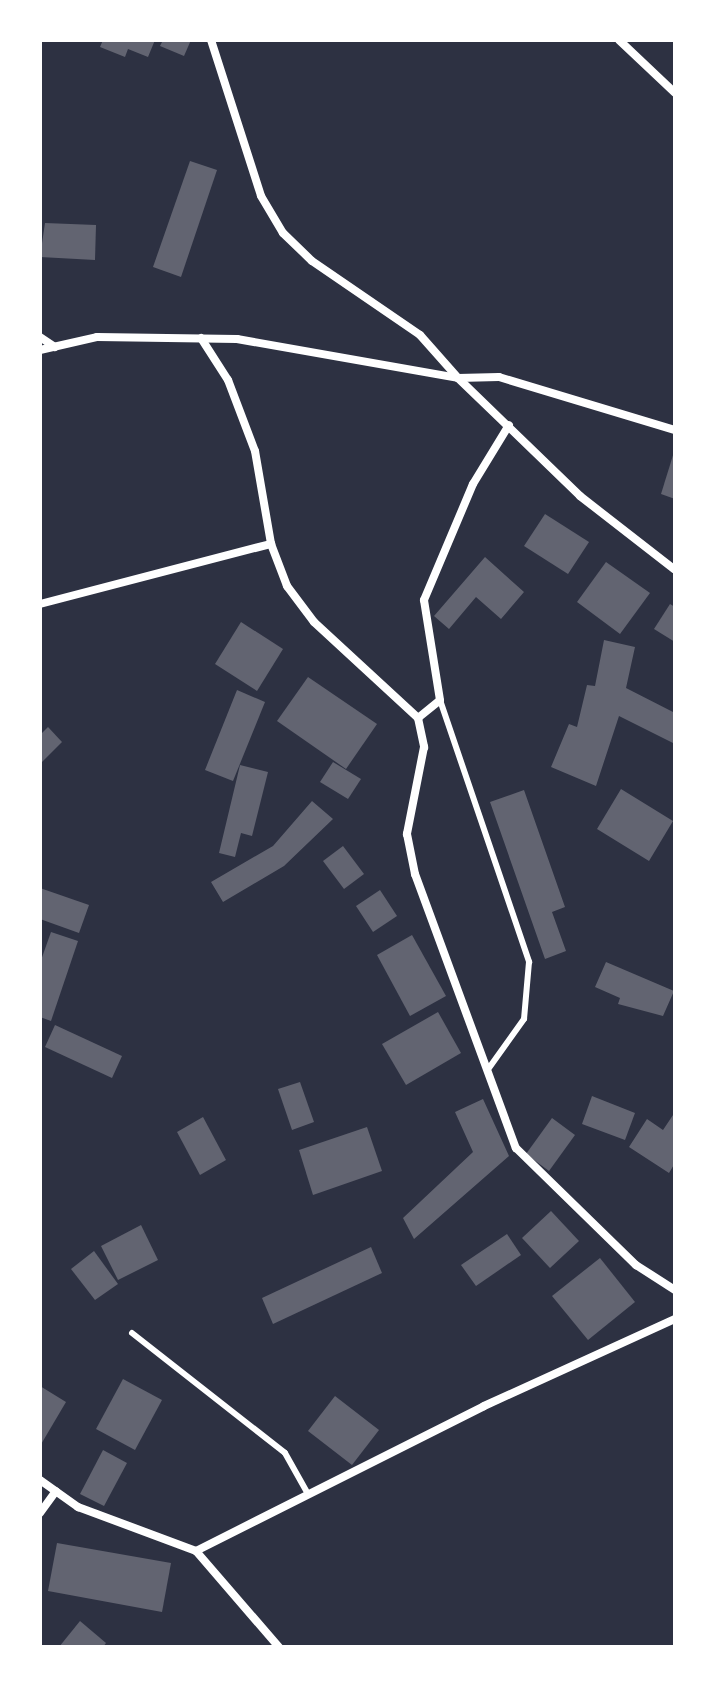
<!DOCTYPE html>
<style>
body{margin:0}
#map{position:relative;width:715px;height:1687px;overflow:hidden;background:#2d3142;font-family:"Zilla Slab",serif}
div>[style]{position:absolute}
.building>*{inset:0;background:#626471}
.service>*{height:6px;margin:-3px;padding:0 3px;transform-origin:3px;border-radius:3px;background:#fff}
.minor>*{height:8px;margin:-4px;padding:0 4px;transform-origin:4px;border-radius:4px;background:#fff}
span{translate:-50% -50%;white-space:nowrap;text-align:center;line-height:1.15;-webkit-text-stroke:8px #fff;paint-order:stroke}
.frame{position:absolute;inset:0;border:42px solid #fff;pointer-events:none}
</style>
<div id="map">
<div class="building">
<div style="clip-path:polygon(103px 40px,155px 40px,148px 57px,128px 49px,125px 57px,100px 47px)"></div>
<div style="clip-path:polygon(163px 40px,191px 40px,184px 56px,160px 46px)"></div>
<div style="clip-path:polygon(190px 161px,217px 170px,181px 277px,153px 267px)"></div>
<div style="clip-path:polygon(45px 223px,96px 225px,95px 260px,40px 257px)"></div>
<div style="clip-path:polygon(674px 452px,675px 452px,675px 499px,661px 494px)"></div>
<div style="clip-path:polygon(545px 514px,589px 542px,568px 574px,524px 546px)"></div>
<div style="clip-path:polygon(485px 557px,524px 592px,501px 619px,476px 597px,449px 629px,434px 616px)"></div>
<div style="clip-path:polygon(606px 562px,650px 593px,620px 634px,577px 602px)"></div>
<div style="clip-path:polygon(670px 604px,675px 607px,675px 642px,654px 629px)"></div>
<div style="clip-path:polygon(241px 622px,283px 649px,257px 691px,215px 664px)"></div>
<div style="clip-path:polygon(604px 640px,635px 647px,626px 688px,675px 713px,675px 744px,619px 716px,596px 786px,551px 767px,569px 724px,577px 727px,587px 685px,595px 686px)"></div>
<div style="clip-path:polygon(308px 677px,377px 724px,346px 769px,277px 721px)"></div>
<div style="clip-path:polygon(237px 690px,265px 702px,233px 781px,205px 770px)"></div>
<div style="clip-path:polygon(48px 727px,62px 742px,40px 764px,40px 735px)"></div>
<div style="clip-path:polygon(333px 762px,361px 779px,348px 799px,320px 782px)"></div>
<div style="clip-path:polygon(240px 765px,268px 772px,252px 836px,241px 833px,235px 857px,219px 853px)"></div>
<div style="clip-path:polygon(621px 789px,673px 821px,649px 861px,597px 829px)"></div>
<div style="clip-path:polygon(524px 790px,565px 907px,552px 912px,566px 951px,545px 959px,490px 802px)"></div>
<div style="clip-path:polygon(312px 801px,333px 819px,284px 866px,223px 902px,211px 882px,273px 846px)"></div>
<div style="clip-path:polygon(343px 846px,364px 874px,344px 889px,323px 861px)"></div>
<div style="clip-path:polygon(40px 888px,89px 905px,79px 933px,40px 919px)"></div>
<div style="clip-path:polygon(380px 890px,397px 916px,373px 932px,356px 906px)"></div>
<div style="clip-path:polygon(51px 932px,78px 941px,51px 1021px,40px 1017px,40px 963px)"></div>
<div style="clip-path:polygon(412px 935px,446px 996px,410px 1016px,377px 955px)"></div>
<div style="clip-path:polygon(606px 962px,674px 991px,663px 1016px,618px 1004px,620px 998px,595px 987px)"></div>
<div style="clip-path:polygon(438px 1012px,461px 1053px,406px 1085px,382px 1044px)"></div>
<div style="clip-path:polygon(55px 1025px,122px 1056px,112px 1078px,45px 1047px)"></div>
<div style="clip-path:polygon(300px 1082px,314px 1122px,292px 1130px,278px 1089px)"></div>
<div style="clip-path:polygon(592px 1096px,635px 1113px,625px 1140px,582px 1124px)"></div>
<div style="clip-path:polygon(483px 1099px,509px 1156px,414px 1239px,403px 1218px,473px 1152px,455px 1112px)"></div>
<div style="clip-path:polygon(675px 1112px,675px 1163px,669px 1173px,629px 1147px,647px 1119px,663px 1130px)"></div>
<div style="clip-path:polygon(203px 1117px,226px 1160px,200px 1175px,177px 1132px)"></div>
<div style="clip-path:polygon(552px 1118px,575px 1135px,549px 1171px,526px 1154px)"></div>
<div style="clip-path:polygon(367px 1127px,382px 1171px,313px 1195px,299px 1150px)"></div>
<div style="clip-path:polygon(551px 1211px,579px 1241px,550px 1268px,522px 1238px)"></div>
<div style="clip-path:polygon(141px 1225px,158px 1260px,118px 1280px,101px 1246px)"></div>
<div style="clip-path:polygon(507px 1234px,521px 1255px,476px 1286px,461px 1265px)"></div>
<div style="clip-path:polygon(371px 1247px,382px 1273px,273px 1324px,262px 1298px)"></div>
<div style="clip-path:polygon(94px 1251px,118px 1284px,95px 1300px,71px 1269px)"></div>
<div style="clip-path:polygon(600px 1258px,635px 1302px,588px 1340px,552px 1296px)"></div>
<div style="clip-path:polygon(123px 1379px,162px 1400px,135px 1450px,96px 1429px)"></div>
<div style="clip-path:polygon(40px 1386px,66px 1402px,40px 1446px)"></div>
<div style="clip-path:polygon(335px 1396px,379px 1430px,352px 1465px,308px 1431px)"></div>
<div style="clip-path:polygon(103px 1450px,127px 1463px,104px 1506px,80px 1494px)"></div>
<div style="clip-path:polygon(57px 1543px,171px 1563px,162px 1612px,48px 1591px)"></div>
<div style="clip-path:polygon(80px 1621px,106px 1643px,103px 1647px,59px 1647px)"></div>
</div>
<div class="service">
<div style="left:440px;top:700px;width:277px;rotate:71.2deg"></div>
<div style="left:529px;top:962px;width:57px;rotate:95deg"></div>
<div style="left:524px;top:1019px;width:60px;rotate:125.5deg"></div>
<div style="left:132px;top:1333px;width:194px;rotate:38.1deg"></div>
<div style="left:285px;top:1453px;width:47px;rotate:60.7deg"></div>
</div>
<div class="minor">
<div style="left:211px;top:40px;width:164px;rotate:72.2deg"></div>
<div style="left:261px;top:196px;width:43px;rotate:59.3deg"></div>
<div style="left:283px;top:233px;width:40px;rotate:44deg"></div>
<div style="left:312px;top:261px;width:131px;rotate:34.4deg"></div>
<div style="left:420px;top:335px;width:57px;rotate:48.5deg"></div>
<div style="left:458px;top:378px;width:41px;rotate:-1.4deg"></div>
<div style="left:499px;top:377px;width:184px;rotate:16.8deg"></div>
<div style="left:619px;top:40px;width:77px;rotate:43.4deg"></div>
<div style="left:40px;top:337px;width:18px;rotate:34deg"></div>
<div style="left:201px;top:338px;width:50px;rotate:57.3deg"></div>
<div style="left:228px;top:380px;width:76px;rotate:69.2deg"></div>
<div style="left:255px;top:451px;width:94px;rotate:80.2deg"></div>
<div style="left:271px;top:544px;width:45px;rotate:69.1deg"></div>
<div style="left:287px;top:586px;width:45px;rotate:53.1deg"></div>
<div style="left:314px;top:622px;width:142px;rotate:42.7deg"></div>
<div style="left:418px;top:718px;width:30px;rotate:78deg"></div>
<div style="left:424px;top:747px;width:89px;rotate:101.1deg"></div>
<div style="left:407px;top:834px;width:41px;rotate:78.7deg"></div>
<div style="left:415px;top:874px;width:292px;rotate:69.8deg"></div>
<div style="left:516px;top:1148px;width:168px;rotate:44.3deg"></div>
<div style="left:636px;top:1265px;width:46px;rotate:32.7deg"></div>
<div style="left:40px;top:350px;width:58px;rotate:-12.8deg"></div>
<div style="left:97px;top:337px;width:140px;rotate:0.8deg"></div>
<div style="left:237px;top:339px;width:224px;rotate:10deg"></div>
<div style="left:458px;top:378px;width:170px;rotate:44deg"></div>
<div style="left:580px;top:496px;width:120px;rotate:37.9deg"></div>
<div style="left:40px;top:604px;width:239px;rotate:-14.6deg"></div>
<div style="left:418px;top:718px;width:28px;rotate:-39deg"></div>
<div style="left:440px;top:700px;width:101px;rotate:-99.1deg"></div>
<div style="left:424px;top:600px;width:126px;rotate:-67.1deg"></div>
<div style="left:473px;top:484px;width:69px;rotate:-58.6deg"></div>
<div style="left:40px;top:1480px;width:47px;rotate:35.4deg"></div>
<div style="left:78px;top:1507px;width:126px;rotate:20.4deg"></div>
<div style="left:196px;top:1551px;width:127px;rotate:49.2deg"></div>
<div style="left:40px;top:1513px;width:27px;rotate:-54deg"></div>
<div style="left:196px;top:1551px;width:322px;rotate:-26.7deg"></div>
<div style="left:484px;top:1406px;width:210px;rotate:-24.5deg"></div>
</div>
<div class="frame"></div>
</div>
